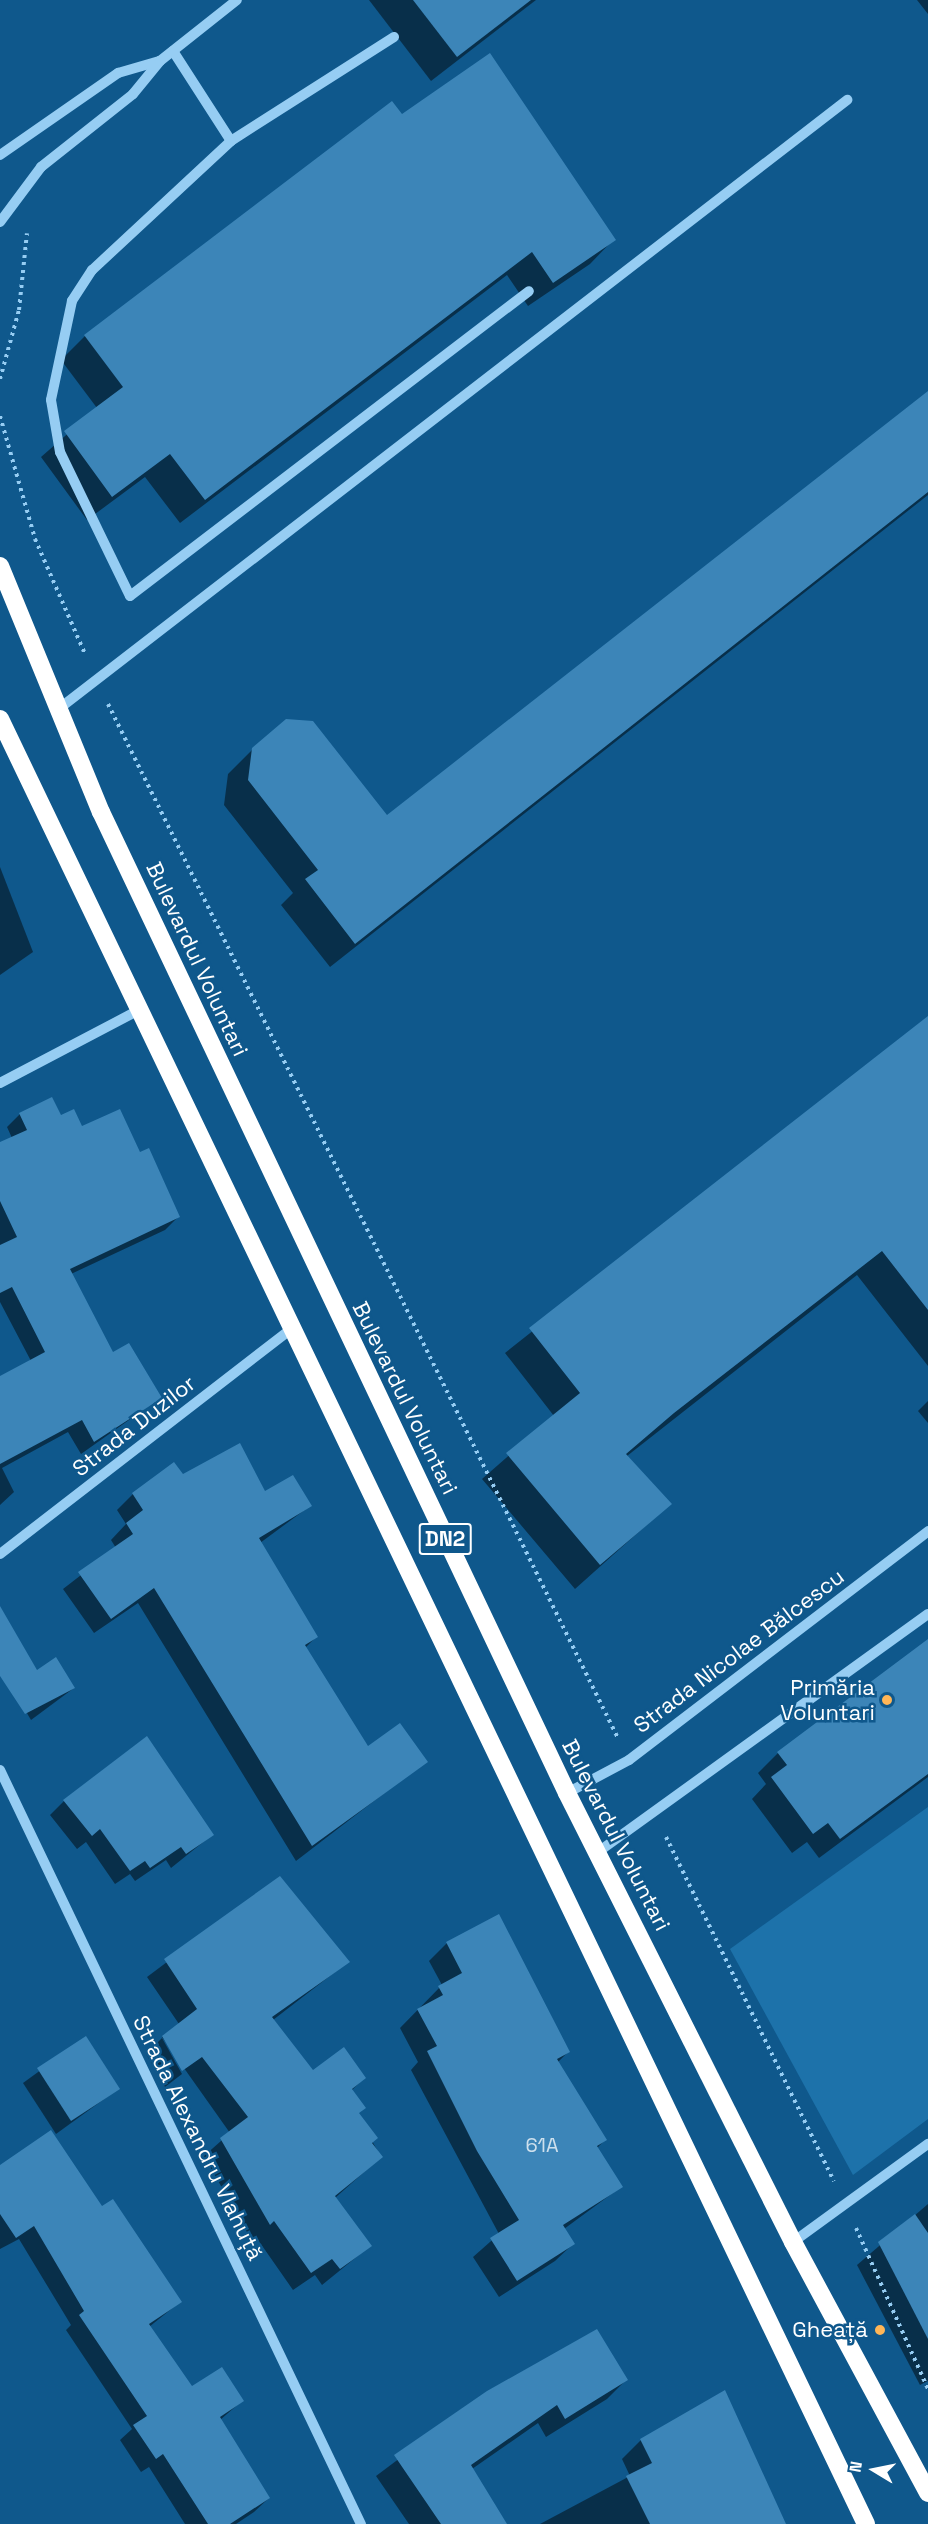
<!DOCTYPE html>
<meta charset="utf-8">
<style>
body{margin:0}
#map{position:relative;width:928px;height:2524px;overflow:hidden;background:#0f588c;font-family:"Space Grotesk",sans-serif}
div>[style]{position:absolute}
.green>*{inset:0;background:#1d72aa}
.shadow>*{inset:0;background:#0007}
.building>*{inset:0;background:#3c85b8}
.path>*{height:4px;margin-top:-2px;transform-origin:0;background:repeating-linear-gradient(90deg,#96cdf3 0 3px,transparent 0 7.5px)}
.minor>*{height:10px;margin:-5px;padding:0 5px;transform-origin:5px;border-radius:5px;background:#96cdf3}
.highway>*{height:18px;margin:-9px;padding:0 9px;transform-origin:9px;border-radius:9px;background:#fff}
.dots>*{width:16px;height:16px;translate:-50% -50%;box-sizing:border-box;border:3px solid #0f588c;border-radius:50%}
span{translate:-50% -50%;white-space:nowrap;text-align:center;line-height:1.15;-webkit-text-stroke:5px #0f588c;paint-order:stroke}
.number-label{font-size:20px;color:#cee0ed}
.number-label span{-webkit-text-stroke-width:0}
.shield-label span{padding:2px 4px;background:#0f588c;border:2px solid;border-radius:4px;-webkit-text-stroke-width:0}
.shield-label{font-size:21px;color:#fff;font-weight:700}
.street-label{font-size:22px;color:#fff}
.poi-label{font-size:22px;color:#fff}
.right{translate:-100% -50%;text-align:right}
.north{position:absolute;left:844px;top:2440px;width:60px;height:60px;-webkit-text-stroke:4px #0f588c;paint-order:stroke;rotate:280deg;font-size:16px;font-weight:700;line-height:24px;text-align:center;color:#fff}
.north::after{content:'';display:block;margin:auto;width:21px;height:27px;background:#fff;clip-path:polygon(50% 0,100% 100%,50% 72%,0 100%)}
</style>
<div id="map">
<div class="green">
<div style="clip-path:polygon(928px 1807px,928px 2119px,853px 2175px,730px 1949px)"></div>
</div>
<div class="shadow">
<div style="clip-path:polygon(369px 0,536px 0,431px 81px)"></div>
<div style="clip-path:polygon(917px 0,928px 0,928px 14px)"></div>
<div style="clip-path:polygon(392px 103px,401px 116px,614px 239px,590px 264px,528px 306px,507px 275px,180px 523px,145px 477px,87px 520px,41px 457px,97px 408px,61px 360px,85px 336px)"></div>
<div style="clip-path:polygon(928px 393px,928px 495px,330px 967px,281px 905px,293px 893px,224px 805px,228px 774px,253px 749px,387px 817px)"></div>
<div style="clip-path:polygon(0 867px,33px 952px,0 975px)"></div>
<div style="clip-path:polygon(928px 1018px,928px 1366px,857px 1275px,627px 1456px,670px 1504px,575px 1589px,482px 1479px,554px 1416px,505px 1353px)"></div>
<div style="clip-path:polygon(20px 1114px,60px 1117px,139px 1154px,178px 1217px,165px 1230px,71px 1274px,112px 1355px,160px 1398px,81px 1454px,68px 1432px,2px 1468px,14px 1492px,0 1505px,0 1378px,31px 1361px,0 1302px,0 1144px,12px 1138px,7px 1127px)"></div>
<div style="clip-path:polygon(928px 1401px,928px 1423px,918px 1411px)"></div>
<div style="clip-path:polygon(183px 1476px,310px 1506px,260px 1543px,316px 1637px,305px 1648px,368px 1748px,426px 1761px,296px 1861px,138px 1603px,94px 1633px,63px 1589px,116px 1548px,111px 1540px,126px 1524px,117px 1510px,133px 1494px)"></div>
<div style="clip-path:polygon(928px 1651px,928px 1777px,819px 1858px,807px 1842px,792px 1853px,752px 1799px,766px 1784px,758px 1773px,778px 1753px)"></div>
<div style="clip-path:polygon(74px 1688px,31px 1720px,14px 1691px)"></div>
<div style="clip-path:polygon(64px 1801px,212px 1835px,171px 1868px,166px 1860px,135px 1881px,130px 1874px,115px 1884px,86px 1842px,77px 1849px,50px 1815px)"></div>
<div style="clip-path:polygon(279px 1878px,348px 1962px,273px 2020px,312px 2072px,364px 2078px,351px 2091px,357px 2114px,381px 2157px,335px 2198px,370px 2246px,322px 2285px,315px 2275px,293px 2290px,256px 2237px,252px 2241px,204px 2156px,230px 2133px,162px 2037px,179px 2024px,147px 1977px)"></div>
<div style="clip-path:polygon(447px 1943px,568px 2052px,557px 2063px,605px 2140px,597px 2148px,621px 2187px,564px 2229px,573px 2244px,555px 2261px,499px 2297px,473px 2257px,499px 2234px,411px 2070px,418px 2062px,400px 2028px,442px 1985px,429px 1961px)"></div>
<div style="clip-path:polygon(85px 2038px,118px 2089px,56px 2134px,23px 2083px)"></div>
<div style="clip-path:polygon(162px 2038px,182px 2074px,165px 2087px,146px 2054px)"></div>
<div style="clip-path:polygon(0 2167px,102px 2208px,180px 2302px,149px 2327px,192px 2388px,242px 2401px,220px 2420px,269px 2498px,254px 2512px,236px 2524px,185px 2524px,149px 2467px,141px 2472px,120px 2440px,132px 2429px,66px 2330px,71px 2325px,19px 2239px,0 2249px)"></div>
<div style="clip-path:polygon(928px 2204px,928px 2381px,920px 2385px,857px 2265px)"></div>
<div style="clip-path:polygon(626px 2380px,607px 2399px,546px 2437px,538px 2423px,472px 2469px,505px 2524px,409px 2524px,376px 2476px,488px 2392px)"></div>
<div style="clip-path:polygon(641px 2440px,785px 2524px,540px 2524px,630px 2476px,622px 2459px)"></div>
</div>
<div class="building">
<div style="clip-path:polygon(413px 0,531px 0,457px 57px)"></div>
<div style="clip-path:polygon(490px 53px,616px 240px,553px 283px,532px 252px,205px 500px,170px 454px,112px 497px,64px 431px,123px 387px,84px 335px,392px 101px,402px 114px)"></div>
<div style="clip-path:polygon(928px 391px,928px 492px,355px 944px,305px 879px,318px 870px,248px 780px,252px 748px,286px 719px,313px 721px,387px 815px)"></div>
<div style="clip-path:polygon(928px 1016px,928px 1310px,882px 1251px,674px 1413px,626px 1454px,672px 1504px,600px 1565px,506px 1453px,580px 1393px,529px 1328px)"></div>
<div style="clip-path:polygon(52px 1097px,61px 1115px,74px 1109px,82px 1126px,120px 1109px,140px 1152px,149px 1148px,180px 1217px,70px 1269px,113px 1352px,129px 1343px,162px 1398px,94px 1442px,82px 1420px,0 1464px,0 1376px,45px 1352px,12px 1287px,0 1293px,0 1245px,17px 1237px,0 1201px,0 1142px,27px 1130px,19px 1113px)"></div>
<div style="clip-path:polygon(240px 1443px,265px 1491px,293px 1475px,312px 1506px,259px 1538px,318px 1637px,305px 1645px,368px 1746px,400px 1723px,428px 1762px,312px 1846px,154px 1588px,111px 1619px,78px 1572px,133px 1534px,126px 1523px,143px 1510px,132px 1493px,174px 1462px,183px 1474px)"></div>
<div style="clip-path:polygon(0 1606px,37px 1670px,56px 1657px,75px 1688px,25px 1714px,0 1676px)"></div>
<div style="clip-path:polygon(928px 1639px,928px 1774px,840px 1839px,828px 1823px,813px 1834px,771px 1777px,787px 1765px,777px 1752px)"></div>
<div style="clip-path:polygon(147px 1736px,214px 1835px,186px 1854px,181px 1847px,150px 1868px,145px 1861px,130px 1871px,100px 1829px,92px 1836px,63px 1800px)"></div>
<div style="clip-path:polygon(280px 1876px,350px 1962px,272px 2017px,313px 2070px,344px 2047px,366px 2078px,352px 2089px,366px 2108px,359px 2113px,378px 2138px,372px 2143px,383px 2157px,335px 2196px,372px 2246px,340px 2269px,332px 2259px,311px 2273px,274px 2221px,270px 2225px,220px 2138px,248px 2117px,202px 2057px,182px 2071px,162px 2036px,197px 2009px,164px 1959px)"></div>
<div style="clip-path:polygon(499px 1914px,570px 2052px,557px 2059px,607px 2140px,597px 2146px,623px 2187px,563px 2225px,575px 2244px,517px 2281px,490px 2238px,519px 2220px,477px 2151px,427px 2051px,437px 2046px,417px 2009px,443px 1995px,438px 1986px,462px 1973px,446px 1942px)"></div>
<div style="clip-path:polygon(86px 2036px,120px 2089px,71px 2121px,37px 2068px)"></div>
<div style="clip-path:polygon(51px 2130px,102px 2206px,113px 2199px,182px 2302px,149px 2324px,192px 2386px,222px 2367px,244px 2401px,220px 2417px,270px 2498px,230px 2524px,208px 2524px,163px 2454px,156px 2459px,133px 2425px,147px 2416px,79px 2315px,84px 2311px,34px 2226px,16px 2238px,0 2214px,0 2165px)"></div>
<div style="clip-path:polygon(915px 2214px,928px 2233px,928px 2339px,878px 2242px)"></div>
<div style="clip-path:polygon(597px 2329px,628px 2380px,565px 2419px,557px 2405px,471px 2465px,507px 2524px,441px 2524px,394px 2455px,487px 2391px)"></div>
<div style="clip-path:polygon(725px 2390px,786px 2524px,650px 2524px,626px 2476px,652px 2463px,640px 2439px)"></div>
</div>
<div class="path">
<div style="left:0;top:379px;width:72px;rotate:-74.6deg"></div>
<div style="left:19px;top:310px;width:77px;rotate:-84.1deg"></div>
<div style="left:0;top:416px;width:128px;rotate:74.1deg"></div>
<div style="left:35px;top:539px;width:125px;rotate:66.5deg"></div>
<div style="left:108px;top:704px;width:1151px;rotate:63.75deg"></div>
<div style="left:666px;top:1837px;width:383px;rotate:64deg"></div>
<div style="left:856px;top:2228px;width:176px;rotate:65.9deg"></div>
</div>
<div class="minor">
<div style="left:394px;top:37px;width:193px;rotate:147.5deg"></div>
<div style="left:231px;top:141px;width:190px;rotate:137.1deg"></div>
<div style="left:92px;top:270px;width:37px;rotate:123deg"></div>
<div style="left:72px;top:301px;width:101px;rotate:102deg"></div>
<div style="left:51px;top:400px;width:53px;rotate:80.2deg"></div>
<div style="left:60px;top:452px;width:160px;rotate:64.1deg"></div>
<div style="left:130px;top:596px;width:502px;rotate:-37.39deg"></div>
<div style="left:173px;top:51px;width:107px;rotate:57.2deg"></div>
<div style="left:0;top:155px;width:144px;rotate:-34.8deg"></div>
<div style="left:118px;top:73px;width:43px;rotate:-16.3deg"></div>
<div style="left:0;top:222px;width:69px;rotate:-53.3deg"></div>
<div style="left:41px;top:167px;width:117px;rotate:-38.4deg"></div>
<div style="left:133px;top:94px;width:43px;rotate:-50.7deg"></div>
<div style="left:160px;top:61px;width:98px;rotate:-38.4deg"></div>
<div style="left:56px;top:711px;width:1000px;rotate:-37.68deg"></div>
<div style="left:0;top:1083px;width:157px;rotate:-27.7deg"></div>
<div style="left:0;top:1554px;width:368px;rotate:-37.7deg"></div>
<div style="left:0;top:1770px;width:836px;rotate:64.42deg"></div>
<div style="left:567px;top:1793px;width:70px;rotate:-28deg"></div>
<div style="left:629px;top:1760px;width:377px;rotate:-37.4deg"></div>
<div style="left:598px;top:1852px;width:407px;rotate:-35.8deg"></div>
<div style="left:793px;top:2242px;width:167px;rotate:-36deg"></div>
</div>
<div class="highway">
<div style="left:0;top:566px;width:266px;rotate:67.7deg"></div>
<div style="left:101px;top:812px;width:1086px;rotate:64.59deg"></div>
<div style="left:567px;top:1793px;width:503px;rotate:63.28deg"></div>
<div style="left:793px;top:2242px;width:285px;rotate:61.7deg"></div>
<div style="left:0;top:719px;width:2002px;rotate:64.37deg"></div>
</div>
<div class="dots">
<div style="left:887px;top:1700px;background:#ffb657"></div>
<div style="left:880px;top:2330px;background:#ffb657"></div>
</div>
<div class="number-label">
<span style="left:542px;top:2145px">61A</span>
</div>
<div class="shield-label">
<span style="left:445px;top:1539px">DN2</span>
</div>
<div class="street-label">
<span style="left:197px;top:959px;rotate:65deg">Bulevardul Voluntari</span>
<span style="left:405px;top:1398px;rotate:64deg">Bulevardul Voluntari</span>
<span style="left:134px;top:1426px;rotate:-38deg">Strada Duzilor</span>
<span style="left:739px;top:1651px;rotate:-37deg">Strada Nicolae Bălcescu</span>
<span style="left:616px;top:1835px;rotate:63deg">Bulevardul Voluntari</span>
<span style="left:198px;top:2138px;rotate:64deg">Strada Alexandru Vlahuță</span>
</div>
<div class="poi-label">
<span class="right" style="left:875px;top:1700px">Primăria<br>Voluntari</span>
<span class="right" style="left:868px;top:2330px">Gheață</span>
</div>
<div class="north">N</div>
</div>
